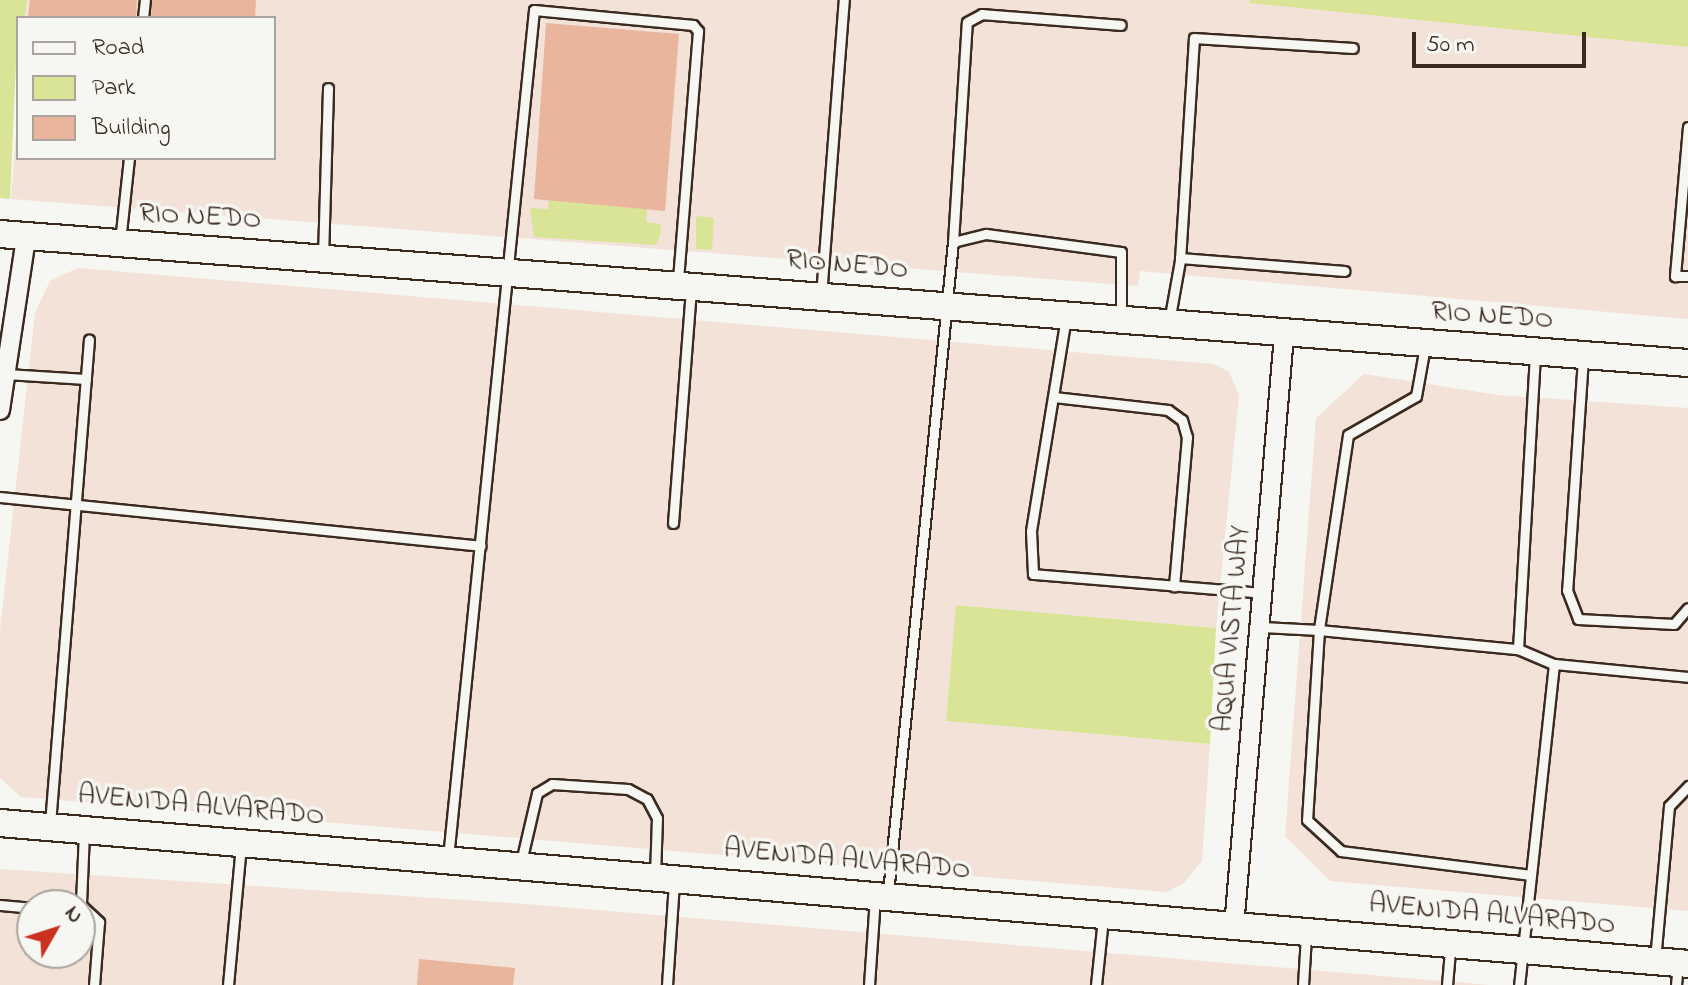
<!DOCTYPE html>
<style>
body{margin:0}
#map{position:relative;width:1688px;height:985px;overflow:hidden;background:#f6f6f2;font-family:"Indie Flower",sans-serif}
div>[style]{position:absolute}
.built>*{inset:0;background:#f2e2d8}
.green>*{inset:0;background:#d9e497}
.building>*{inset:0;background:#eab59d}
.roads{filter:drop-shadow(2px 0 #3b2a1e) drop-shadow(-2px 0 #3b2a1e) drop-shadow(0 2px #3b2a1e) drop-shadow(0 -2px #3b2a1e)}
.lane>*{height:9px;margin:-4.5px;padding:0 4.5px;transform-origin:4.5px;border-radius:4.5px;background:#f6f6f2}
.street>*{height:18px;margin:-9px;padding:0 9px;transform-origin:9px;border-radius:9px;background:#f6f6f2}
.secondary>*{height:26px;margin:-13px;padding:0 13px;transform-origin:13px;border-radius:13px;background:#f6f6f2}
span{translate:-50% -50%;white-space:nowrap;text-align:center;line-height:1.15;-webkit-text-stroke:7px #f6f6f2;paint-order:stroke}
.street-label{font-size:28px;color:#3b2a1e}
.legend{position:absolute;left:16px;top:16px;width:260px;height:144px;box-sizing:border-box;background:#f6f6f2;border:2px solid #aba49d;margin:0;padding:10px 14px;list-style:none;font-size:24px;color:#3b2a1e}
.legend li{display:flex;align-items:center;gap:16px;height:40px}
.legend b{width:40px;border:2px solid #aba49d}
.north{position:absolute;left:16px;top:889px;width:80px;height:80px;box-sizing:border-box;background:#f6f6f2;border:2px solid #aba49d;border-radius:50%;rotate:51deg;font-size:22px;font-weight:700;line-height:32px;text-align:center;color:#3b2a1e}
.north::after{content:'';display:block;margin:auto;width:28px;height:36px;background:#c8321e;clip-path:polygon(50% 0,100% 100%,50% 72%,0 100%)}
.scale{position:absolute;left:1412px;top:32px;width:174px;height:36px;box-sizing:border-box;border:4px solid #3b2a1e;border-top:0;padding-left:10px;font-size:24px;line-height:28px;white-space:nowrap;color:#3b2a1e;-webkit-text-stroke:6px #f6f6f2;paint-order:stroke}
</style>
<div id="map">
<div class="built">
<div style="clip-path:polygon(27px 0,1250px 0,1688px 47px,1688px 319px,1140px 271px,1138px 286px,11px 199px,18px 107px,18px 158px,274px 158px,274px 18px,25px 18px)"></div>
<div style="clip-path:polygon(78px 268px,1214px 364px,1229px 372px,1239px 395px,1216px 628px,957px 605px,946px 721px,1210px 744px,1202px 861px,1183px 884px,1167px 892px,21px 797px,0 778px,0 631px,35px 313px,50px 281px)"></div>
<div style="clip-path:polygon(1364px 374px,1498px 395px,1688px 408px,1688px 911px,1330px 881px,1285px 836px,1316px 418px)"></div>
<div style="clip-path:polygon(evenodd,0 869px,526px 904px,1490px 985px,0 985px,0 869px,32px 905px,80px 905px,80px 953px,32px 953px,32px 905px)"></div>
</div>
<div class="green">
<div style="clip-path:polygon(0 0,27px 0,25px 18px,18px 18px,10px 199px,0 198px)"></div>
<div style="clip-path:polygon(1250px 0,1688px 0,1688px 47px,1249px 3px)"></div>
<div style="clip-path:polygon(549px 200px,647px 209px,646px 222px,661px 224px,660px 235px,656px 245px,534px 237px,530px 208px,548px 209px)"></div>
<div style="clip-path:polygon(696px 216px,714px 218px,712px 250px,696px 249px)"></div>
<div style="clip-path:polygon(956px 605px,1216px 628px,1210px 744px,946px 721px)"></div>
</div>
<div class="building">
<div style="clip-path:polygon(30px 0,137px 0,136px 18px,28px 18px)"></div>
<div style="clip-path:polygon(152px 0,256px 0,255px 18px,151px 18px)"></div>
<div style="clip-path:polygon(546px 23px,679px 34px,665px 211px,534px 199px)"></div>
<div style="clip-path:polygon(419px 959px,515px 968px,513px 985px,417px 985px)"></div>
</div>
<div class="roads">
<div class="lane">
<div style="left:143px;top:18px;width:18px;rotate:-84deg"></div>
<div style="left:1688px;top:127px;width:150px;rotate:95deg"></div>
<div style="left:1675px;top:276px;width:13px"></div>
<div style="left:120px;top:242px;width:84px;rotate:-83.9deg"></div>
<div style="left:953px;top:242px;width:220px;rotate:-86.4deg"></div>
<div style="left:967px;top:22px;width:17px;rotate:-28deg"></div>
<div style="left:982px;top:14px;width:139px;rotate:4.5deg"></div>
<div style="left:323px;top:257px;width:169px;rotate:-88.3deg"></div>
<div style="left:1180px;top:258px;width:165px;rotate:4.5deg"></div>
<div style="left:821px;top:296px;width:297px;rotate:-85.6deg"></div>
<div style="left:1066px;top:317px;width:217px;rotate:99.3deg"></div>
<div style="left:1031px;top:531px;width:43px;rotate:87.3deg"></div>
<div style="left:1033px;top:574px;width:232px;rotate:4.7deg"></div>
<div style="left:1169px;top:322px;width:63px;rotate:-79.9deg"></div>
<div style="left:1180px;top:260px;width:222px;rotate:-86.4deg"></div>
<div style="left:1194px;top:38px;width:159px;rotate:3.6deg"></div>
<div style="left:1425px;top:346px;width:51px;rotate:100.2deg"></div>
<div style="left:1416px;top:396px;width:78px;rotate:150.2deg"></div>
<div style="left:1348px;top:435px;width:197px;rotate:98.5deg"></div>
<div style="left:1319px;top:630px;width:200px;rotate:5.5deg"></div>
<div style="left:1518px;top:649px;width:294px;rotate:-86.7deg"></div>
<div style="left:1583px;top:358px;width:233px;rotate:93.9deg"></div>
<div style="left:1567px;top:590px;width:31px;rotate:69deg"></div>
<div style="left:1578px;top:619px;width:96px;rotate:3deg"></div>
<div style="left:1674px;top:624px;width:21px;rotate:-49deg"></div>
<div style="left:6px;top:374px;width:80px;rotate:3.6deg"></div>
<div style="left:1054px;top:397px;width:115px;rotate:6.5deg"></div>
<div style="left:1168px;top:410px;width:17px;rotate:36deg"></div>
<div style="left:1182px;top:420px;width:18px;rotate:74deg"></div>
<div style="left:1187px;top:437px;width:150px;rotate:95deg"></div>
<div style="left:0;top:497px;width:483px;rotate:5.8deg"></div>
<div style="left:673px;top:523px;width:234px;rotate:-85.6deg"></div>
<div style="left:1262px;top:627px;width:57px;rotate:3deg"></div>
<div style="left:1319px;top:630px;width:190px;rotate:93.6deg"></div>
<div style="left:1307px;top:820px;width:46px;rotate:42.4deg"></div>
<div style="left:1341px;top:851px;width:191px;rotate:7.2deg"></div>
<div style="left:1518px;top:649px;width:39px;rotate:23deg"></div>
<div style="left:1554px;top:664px;width:323px;rotate:96.2deg"></div>
<div style="left:1554px;top:664px;width:135px;rotate:5.5deg"></div>
<div style="left:50px;top:824px;width:486px;rotate:-85.4deg"></div>
<div style="left:84px;top:832px;width:73px;rotate:92.4deg"></div>
<div style="left:81px;top:905px;width:25px;rotate:43deg"></div>
<div style="left:99px;top:922px;width:63px;rotate:94.5deg"></div>
<div style="left:448px;top:858px;width:852px;rotate:-84.21deg"></div>
<div style="left:534px;top:10px;width:160px;rotate:5.4deg"></div>
<div style="left:693px;top:25px;width:8px;rotate:50deg"></div>
<div style="left:698px;top:31px;width:252px;rotate:94.6deg"></div>
<div style="left:521px;top:862px;width:71px;rotate:-76.9deg"></div>
<div style="left:537px;top:793px;width:17px;rotate:-31deg"></div>
<div style="left:552px;top:784px;width:76px;rotate:3.8deg"></div>
<div style="left:628px;top:789px;width:21px;rotate:28deg"></div>
<div style="left:647px;top:799px;width:21px;rotate:62deg"></div>
<div style="left:657px;top:818px;width:57px;rotate:92deg"></div>
<div style="left:888px;top:893px;width:654px;rotate:-84.3deg"></div>
<div style="left:953px;top:242px;width:34px;rotate:-14deg"></div>
<div style="left:986px;top:234px;width:136px;rotate:7.6deg"></div>
<div style="left:1121px;top:252px;width:64px;rotate:90deg"></div>
<div style="left:0;top:905px;width:32px;rotate:5deg"></div>
<div style="left:1655px;top:960px;width:155px;rotate:-84.8deg"></div>
<div style="left:1669px;top:806px;width:28px;rotate:-46deg"></div>
<div style="left:228px;top:985px;width:140px;rotate:-84.7deg"></div>
<div style="left:667px;top:985px;width:103px;rotate:-86.1deg"></div>
<div style="left:869px;top:985px;width:87px;rotate:-86.1deg"></div>
<div style="left:1096px;top:985px;width:67px;rotate:-84deg"></div>
<div style="left:1303px;top:985px;width:49px;rotate:-86.5deg"></div>
<div style="left:1447px;top:985px;width:37px;rotate:-85deg"></div>
<div style="left:1676px;top:985px;width:21px;rotate:-85deg"></div>
</div>
<div class="street">
<div style="left:0;top:410px;width:174px;rotate:-81.4deg"></div>
<div style="left:1234px;top:927px;width:594px;rotate:-85.17deg"></div>
</div>
<div class="secondary">
<div style="left:0;top:234px;width:1693px;rotate:4.37deg"></div>
<div style="left:0;top:823px;width:1694px;rotate:4.77deg"></div>
</div>
</div>
<div class="street-label">
<span style="left:200px;top:218px;rotate:3deg">RIO NEDO</span>
<span style="left:847px;top:266px;rotate:5deg">RIO NEDO</span>
<span style="left:1492px;top:317px;rotate:4deg">RIO NEDO</span>
<span style="left:1233px;top:629px;rotate:-85deg">AQUA VISTA WAY</span>
<span style="left:201px;top:807px;rotate:5deg">AVENIDA ALVARADO</span>
<span style="left:847px;top:861px;rotate:5deg">AVENIDA ALVARADO</span>
<span style="left:1492px;top:916px;rotate:5deg">AVENIDA ALVARADO</span>
</div>
<ul class="legend">
<li><b style="height:10px;background:#f6f6f2"></b>Road</li>
<li><b style="height:22px;background:#d9e497"></b>Park</li>
<li><b style="height:22px;background:#eab59d"></b>Building</li>
</ul>
<div class="north">N</div>
<div class="scale">50 m</div>
</div>
